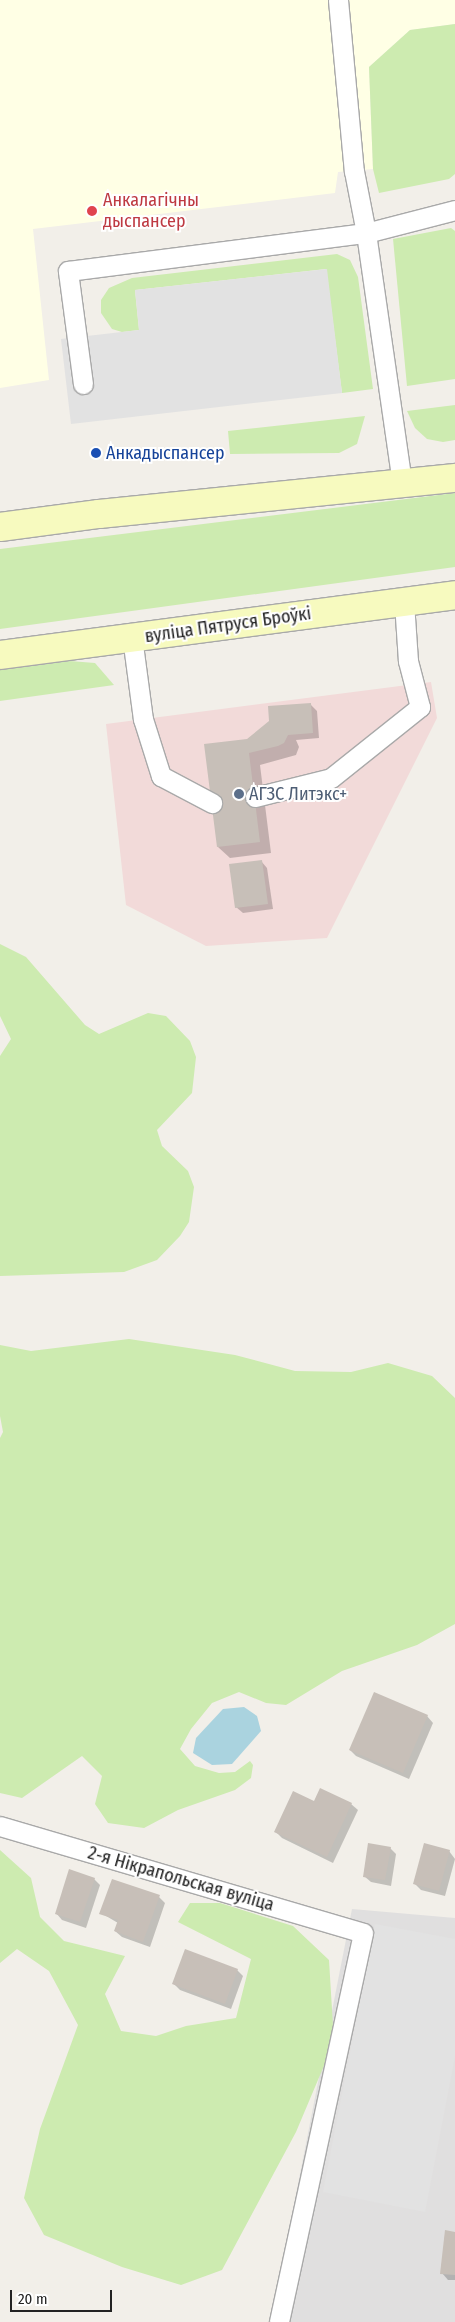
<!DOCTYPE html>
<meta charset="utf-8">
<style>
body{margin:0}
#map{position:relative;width:455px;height:2322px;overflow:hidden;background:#f2efe9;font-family:"Fira Sans Condensed",sans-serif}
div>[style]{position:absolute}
.residential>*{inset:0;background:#e0dfdf}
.commercial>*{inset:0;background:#f2dad9}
.education>*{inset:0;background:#ffffe5}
.grass>*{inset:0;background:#cdebb0}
.parking>*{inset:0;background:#e2e2e2}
.water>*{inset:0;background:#aad3df}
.shadow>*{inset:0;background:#0003}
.building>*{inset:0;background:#c7bfb8}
.roads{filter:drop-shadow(1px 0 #a9a9a9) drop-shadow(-1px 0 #a9a9a9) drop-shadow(0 1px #a9a9a9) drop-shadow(0 -1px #a9a9a9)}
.service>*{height:19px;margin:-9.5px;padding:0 9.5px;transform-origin:9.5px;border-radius:9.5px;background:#fff}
.secondary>*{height:28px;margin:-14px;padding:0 14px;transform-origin:14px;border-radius:14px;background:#f7fabf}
.dots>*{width:14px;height:14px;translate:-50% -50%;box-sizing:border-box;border:2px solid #fff;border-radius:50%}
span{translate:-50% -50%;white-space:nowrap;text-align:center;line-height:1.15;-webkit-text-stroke:4px #fff;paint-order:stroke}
.health-label{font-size:18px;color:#be3a42}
.left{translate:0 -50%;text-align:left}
.transit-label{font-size:18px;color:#164399}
.street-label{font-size:18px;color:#222}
.service-label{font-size:18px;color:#4e5e75}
.scale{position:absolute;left:10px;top:2290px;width:102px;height:22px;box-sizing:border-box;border:2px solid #222;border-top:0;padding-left:6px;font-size:15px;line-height:18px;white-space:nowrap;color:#222;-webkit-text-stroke:4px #fff;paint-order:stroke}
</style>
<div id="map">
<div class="residential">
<div style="clip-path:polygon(352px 1909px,455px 1918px,455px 2322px,271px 2322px)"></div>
</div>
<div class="commercial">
<div style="clip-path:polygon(431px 682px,437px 718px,327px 938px,206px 946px,126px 905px,106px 724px)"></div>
</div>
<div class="education">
<div style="clip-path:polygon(0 0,455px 0,455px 24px,410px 30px,369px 67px,373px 169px,338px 172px,335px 193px,33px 229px,49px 380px,0 388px)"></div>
</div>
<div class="grass">
<div style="clip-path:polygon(455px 24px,455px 174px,449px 179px,379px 193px,373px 169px,369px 67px,410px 30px)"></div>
<div style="clip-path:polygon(451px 228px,455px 231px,455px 379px,407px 386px,393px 239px)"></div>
<div style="clip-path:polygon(337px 254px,350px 260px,358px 277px,373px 389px,342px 393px,326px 269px,135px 290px,139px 330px,122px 332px,112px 329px,101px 313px,101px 300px,109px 288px,132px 278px)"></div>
<div style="clip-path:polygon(455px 405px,455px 440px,443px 442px,427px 439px,415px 428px,407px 411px)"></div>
<div style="clip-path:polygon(365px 416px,357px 444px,339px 453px,230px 454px,228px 431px)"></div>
<div style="clip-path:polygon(455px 493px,455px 567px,0 629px,0 549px)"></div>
<div style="clip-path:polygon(70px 661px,95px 663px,114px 685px,0 701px,0 670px)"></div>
<div style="clip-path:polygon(0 944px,26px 957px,85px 1025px,99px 1034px,148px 1013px,166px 1016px,190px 1041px,196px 1057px,192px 1093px,157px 1130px,162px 1146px,188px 1171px,194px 1187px,189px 1222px,180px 1236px,157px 1260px,124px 1272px,0 1276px,0 1056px,11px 1039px,0 1016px)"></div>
<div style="clip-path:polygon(129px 1339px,235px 1355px,295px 1371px,351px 1372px,388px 1363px,432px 1376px,455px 1398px,455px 1624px,417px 1645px,342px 1671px,286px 1705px,266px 1703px,239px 1692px,212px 1703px,191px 1729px,180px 1749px,195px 1766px,219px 1773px,235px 1772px,250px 1761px,253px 1765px,251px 1778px,235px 1790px,178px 1810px,144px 1828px,108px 1823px,95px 1804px,102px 1776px,82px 1756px,22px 1798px,0 1793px,0 1438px,3px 1432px,0 1416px,0 1345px,31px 1351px)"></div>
<div style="clip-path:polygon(0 1850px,31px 1878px,40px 1917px,64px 1941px,125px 1956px,105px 1994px,121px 2031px,156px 2036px,186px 2026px,236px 2018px,251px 1959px,178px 1922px,190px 1903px,220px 1903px,293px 1926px,329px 1960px,334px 2042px,296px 2132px,222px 2270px,181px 2285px,122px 2267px,44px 2235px,24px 2198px,40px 2129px,78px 2025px,49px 1971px,17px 1949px,0 1963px)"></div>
</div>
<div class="parking">
<div style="clip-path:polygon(327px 269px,342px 393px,71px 424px,61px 339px,139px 330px,135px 290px)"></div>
<div style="clip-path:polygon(375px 1924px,455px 1939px,455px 2056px,425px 2212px,323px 2192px)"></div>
</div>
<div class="water">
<div style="clip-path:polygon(244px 1707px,257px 1716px,261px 1731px,232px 1764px,212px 1765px,193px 1753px,196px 1738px,223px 1709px)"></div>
</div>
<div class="shadow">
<div style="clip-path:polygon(310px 704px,317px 711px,319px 738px,296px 740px,299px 747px,296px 755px,260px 765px,271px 853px,230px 858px,218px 847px,248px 740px)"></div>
<div style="clip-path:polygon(261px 861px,267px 868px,273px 909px,243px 913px,236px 907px)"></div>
<div style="clip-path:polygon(427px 1716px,433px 1723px,409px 1779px,356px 1756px,350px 1750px)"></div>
<div style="clip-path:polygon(315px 1803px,351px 1804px,358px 1810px,333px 1863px,282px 1838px,276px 1832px)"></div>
<div style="clip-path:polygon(390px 1848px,396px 1854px,391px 1886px,371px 1882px,364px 1876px)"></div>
<div style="clip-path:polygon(449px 1851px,455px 1859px,445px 1896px,421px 1890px,415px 1884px)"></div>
<div style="clip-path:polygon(94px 1879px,100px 1885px,86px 1928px,62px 1920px,56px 1913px)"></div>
<div style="clip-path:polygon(159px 1897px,165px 1903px,150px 1947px,122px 1937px,115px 1931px,118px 1923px,101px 1913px)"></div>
<div style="clip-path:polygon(237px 1970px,243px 1976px,231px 2009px,180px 1990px,174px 1984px)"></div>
<div style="clip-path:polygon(455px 2233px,455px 2280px,448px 2280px,442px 2273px)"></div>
</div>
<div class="building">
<div style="clip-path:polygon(311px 703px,313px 733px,288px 735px,284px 743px,278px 746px,249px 753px,260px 842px,217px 847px,204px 744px,247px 739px,269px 721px,268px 706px)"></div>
<div style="clip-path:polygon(262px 860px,268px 904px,235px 908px,229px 864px)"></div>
<div style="clip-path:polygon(374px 1692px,428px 1715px,403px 1773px,349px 1750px)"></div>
<div style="clip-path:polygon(320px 1788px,352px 1803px,327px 1857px,274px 1832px,293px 1791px,314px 1801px)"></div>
<div style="clip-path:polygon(368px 1843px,391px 1847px,385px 1880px,363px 1877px)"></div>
<div style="clip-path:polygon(424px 1843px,450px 1850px,439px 1891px,413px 1884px)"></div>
<div style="clip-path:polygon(69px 1869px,95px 1878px,80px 1922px,55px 1914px)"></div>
<div style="clip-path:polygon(112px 1879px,160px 1895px,143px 1942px,114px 1931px,118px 1920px,99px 1914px)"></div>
<div style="clip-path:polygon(185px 1949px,238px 1969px,225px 2004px,172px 1984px)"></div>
<div style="clip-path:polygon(445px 2230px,455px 2232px,455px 2275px,440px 2274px)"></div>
</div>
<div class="roads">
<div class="service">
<div style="left:338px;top:0;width:172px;rotate:84.7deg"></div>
<div style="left:354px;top:171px;width:63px;rotate:79deg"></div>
<div style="left:366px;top:233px;width:253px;rotate:81.8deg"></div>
<div style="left:83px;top:384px;width:114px;rotate:-97.6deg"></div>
<div style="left:68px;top:271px;width:300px;rotate:-7.3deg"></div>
<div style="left:366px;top:233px;width:92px;rotate:-14.5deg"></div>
<div style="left:132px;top:637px;width:83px;rotate:82.4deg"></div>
<div style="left:143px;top:719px;width:60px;rotate:72.5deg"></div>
<div style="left:161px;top:776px;width:58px;rotate:27.9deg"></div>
<div style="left:255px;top:797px;width:78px;rotate:-14deg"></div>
<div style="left:331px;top:778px;width:114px;rotate:-38.6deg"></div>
<div style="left:420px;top:707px;width:48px;rotate:-104.6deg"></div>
<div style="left:408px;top:661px;width:59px;rotate:-93.9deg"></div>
<div style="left:0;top:1826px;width:378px;rotate:16.4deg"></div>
<div style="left:363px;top:1933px;width:398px;rotate:102.2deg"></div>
</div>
<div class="secondary">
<div style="left:0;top:527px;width:100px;rotate:-7.5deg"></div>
<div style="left:99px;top:514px;width:358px;rotate:-5.8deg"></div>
<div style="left:0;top:655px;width:459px;rotate:-7.5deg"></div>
</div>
</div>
<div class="dots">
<div style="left:92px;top:211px;background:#e0444e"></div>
<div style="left:96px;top:453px;background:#1a4fb4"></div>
<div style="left:239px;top:794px;background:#5c6f8a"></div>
</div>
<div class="health-label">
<span class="left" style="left:103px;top:211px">Анкалагічны<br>дыспансер</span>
</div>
<div class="transit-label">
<span class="left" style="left:106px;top:453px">Анкадыспансер</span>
</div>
<div class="street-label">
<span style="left:228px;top:625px;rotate:-8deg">вуліца Пятруся Броўкі</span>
<span style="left:181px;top:1879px;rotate:16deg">2-я Нікрапольская вуліца</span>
</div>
<div class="service-label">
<span class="left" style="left:249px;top:794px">АГЗС Литэкс+</span>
</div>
<div class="scale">20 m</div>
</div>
